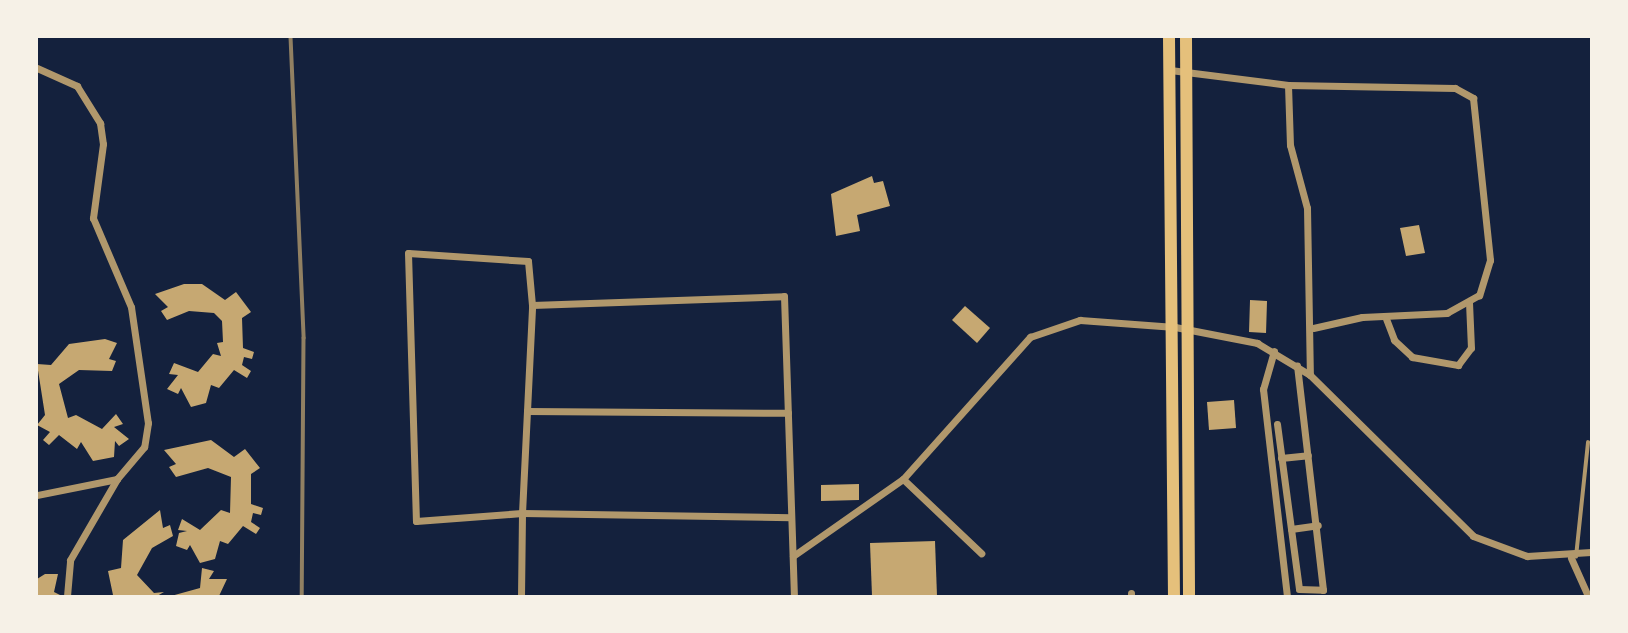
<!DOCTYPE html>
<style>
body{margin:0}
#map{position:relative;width:1628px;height:633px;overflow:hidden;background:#14213d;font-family:Ubuntu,sans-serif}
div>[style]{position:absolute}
.building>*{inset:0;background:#c6a872}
.service>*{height:3.5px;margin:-1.75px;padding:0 1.75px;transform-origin:1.75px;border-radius:1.75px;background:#b1986c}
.minor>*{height:7px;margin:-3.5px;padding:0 3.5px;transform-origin:3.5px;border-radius:3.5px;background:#b1986c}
.primary>*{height:12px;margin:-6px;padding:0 6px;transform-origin:6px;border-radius:6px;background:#e5c07b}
.rail>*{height:3.5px;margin:-1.75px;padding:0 1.75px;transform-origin:1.75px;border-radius:1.75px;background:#918062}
span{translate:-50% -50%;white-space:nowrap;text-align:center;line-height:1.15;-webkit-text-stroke:6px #f6f1e7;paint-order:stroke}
.frame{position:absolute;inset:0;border:38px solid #f6f1e7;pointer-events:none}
</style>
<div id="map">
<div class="building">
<div style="clip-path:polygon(872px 176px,874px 183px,883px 181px,890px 206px,857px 215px,860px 231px,836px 236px,831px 194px)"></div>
<div style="clip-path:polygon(1419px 225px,1425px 253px,1406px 256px,1400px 228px)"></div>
<div style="clip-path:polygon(184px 284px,202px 284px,225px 300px,236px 292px,251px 312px,242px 318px,243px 348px,254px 352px,252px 359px,244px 357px,242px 365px,251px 371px,247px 378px,234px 370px,219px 388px,211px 385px,206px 403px,191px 407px,181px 388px,178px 394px,167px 389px,178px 375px,169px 374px,174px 363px,198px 372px,213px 354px,221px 356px,217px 343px,223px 342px,222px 321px,214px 313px,189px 311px,167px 320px,161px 311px,168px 307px,155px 294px)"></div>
<div style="clip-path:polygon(1250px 300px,1267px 301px,1266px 333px,1249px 332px)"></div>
<div style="clip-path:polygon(965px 306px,990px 328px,977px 343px,952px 320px)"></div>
<div style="clip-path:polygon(105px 339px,117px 343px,109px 359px,116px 361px,112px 371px,79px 370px,59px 384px,68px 418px,76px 415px,102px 429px,116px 414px,123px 424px,114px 427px,129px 439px,119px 446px,115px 441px,114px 457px,93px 461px,81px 442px,77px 449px,59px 435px,49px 445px,43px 440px,50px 432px,37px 425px,45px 415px,37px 364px,51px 365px,69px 344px)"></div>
<div style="clip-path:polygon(1234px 400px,1236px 428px,1209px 430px,1207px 402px)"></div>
<div style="clip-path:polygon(211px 440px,234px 457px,245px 449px,260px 468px,251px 474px,251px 504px,263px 508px,261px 515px,253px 513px,251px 522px,260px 528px,256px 534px,243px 526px,228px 544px,220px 541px,215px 559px,200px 563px,190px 545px,187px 550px,176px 546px,179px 533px,187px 531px,178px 530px,182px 519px,200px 530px,221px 510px,230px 513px,231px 477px,208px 468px,176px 477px,169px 467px,176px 464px,164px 450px)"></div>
<div style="clip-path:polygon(859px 484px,859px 500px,821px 501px,821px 485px)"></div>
<div style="clip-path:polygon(160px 510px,163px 528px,170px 525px,173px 536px,152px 548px,137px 575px,154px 593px,164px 592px,157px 596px,113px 595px,108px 571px,121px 568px,123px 540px)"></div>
<div style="clip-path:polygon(935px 541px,937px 596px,872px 596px,870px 543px)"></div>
<div style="clip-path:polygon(202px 568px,214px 571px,209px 579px,227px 579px,219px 596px,171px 596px,200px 588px)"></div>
<div style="clip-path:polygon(45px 574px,58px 574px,54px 592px,62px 596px,37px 596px,37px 579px)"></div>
</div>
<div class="service">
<div style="left:1576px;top:557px;width:115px;rotate:-84deg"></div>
</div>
<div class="minor">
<div style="left:37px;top:68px;width:44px;rotate:24.2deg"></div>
<div style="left:77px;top:86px;width:44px;rotate:58.1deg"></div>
<div style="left:100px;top:123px;width:21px;rotate:82deg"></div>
<div style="left:103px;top:144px;width:75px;rotate:97.7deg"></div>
<div style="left:93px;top:218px;width:97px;rotate:66.9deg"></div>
<div style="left:131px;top:307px;width:117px;rotate:81.7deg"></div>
<div style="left:148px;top:423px;width:24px;rotate:99deg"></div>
<div style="left:144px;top:447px;width:42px;rotate:130.2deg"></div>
<div style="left:117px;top:479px;width:82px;rotate:168.7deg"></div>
<div style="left:1170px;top:70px;width:119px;rotate:7.2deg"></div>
<div style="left:1288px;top:85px;width:167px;rotate:1deg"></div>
<div style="left:1455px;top:88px;width:21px;rotate:29deg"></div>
<div style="left:1473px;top:98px;width:163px;rotate:84deg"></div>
<div style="left:1490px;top:260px;width:37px;rotate:107deg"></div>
<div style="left:1479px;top:295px;width:37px;rotate:151deg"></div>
<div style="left:1447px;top:313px;width:85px;rotate:177.3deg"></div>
<div style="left:1362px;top:317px;width:50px;rotate:167.3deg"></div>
<div style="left:1288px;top:85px;width:60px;rotate:88.1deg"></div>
<div style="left:1290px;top:145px;width:65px;rotate:74.9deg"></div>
<div style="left:1307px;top:208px;width:167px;rotate:89deg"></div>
<div style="left:532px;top:305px;width:252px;rotate:-2deg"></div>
<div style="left:784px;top:296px;width:300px;rotate:88.1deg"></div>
<div style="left:1385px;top:316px;width:26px;rotate:69deg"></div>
<div style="left:1394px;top:340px;width:25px;rotate:43deg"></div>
<div style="left:1412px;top:357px;width:47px;rotate:9.9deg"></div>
<div style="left:1458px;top:365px;width:21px;rotate:-53deg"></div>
<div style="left:1471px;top:348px;width:45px;rotate:-92.5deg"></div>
<div style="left:1274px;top:351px;width:40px;rotate:106deg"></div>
<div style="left:1263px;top:389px;width:208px;rotate:83.4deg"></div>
<div style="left:527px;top:411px;width:261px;rotate:0.4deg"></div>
<div style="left:1277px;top:424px;width:166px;rotate:82.4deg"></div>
<div style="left:1299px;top:589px;width:24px;rotate:2deg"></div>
<div style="left:1323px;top:590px;width:226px;rotate:-96.6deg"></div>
<div style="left:1281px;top:458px;width:27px;rotate:-6deg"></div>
<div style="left:903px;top:479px;width:108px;rotate:43.5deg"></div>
<div style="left:1291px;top:529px;width:27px;rotate:-8deg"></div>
<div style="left:793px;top:556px;width:134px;rotate:-35deg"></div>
<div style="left:903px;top:479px;width:191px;rotate:-48.2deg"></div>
<div style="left:1030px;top:337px;width:53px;rotate:-18.8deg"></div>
<div style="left:1080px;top:320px;width:95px;rotate:4.2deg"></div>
<div style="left:1175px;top:327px;width:84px;rotate:11deg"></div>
<div style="left:1257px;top:343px;width:62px;rotate:31.1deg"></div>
<div style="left:1310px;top:375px;width:229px;rotate:44.6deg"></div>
<div style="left:1473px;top:536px;width:58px;rotate:20.3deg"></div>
<div style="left:1527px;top:556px;width:64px;rotate:-3.6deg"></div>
<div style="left:1571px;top:558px;width:42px;rotate:65.9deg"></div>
<div style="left:1131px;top:593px;width:3px;rotate:90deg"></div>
<div style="left:67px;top:596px;width:36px;rotate:-85deg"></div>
<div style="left:70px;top:560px;width:94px;rotate:-59.9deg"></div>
<div style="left:521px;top:596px;width:83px;rotate:-89.3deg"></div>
<div style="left:522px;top:513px;width:208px;rotate:-87.2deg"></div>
<div style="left:532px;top:305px;width:44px;rotate:-95.2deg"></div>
<div style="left:528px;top:261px;width:120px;rotate:-176.2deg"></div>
<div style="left:408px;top:253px;width:268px;rotate:88.3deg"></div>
<div style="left:416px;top:521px;width:106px;rotate:-4.3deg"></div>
<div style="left:522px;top:513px;width:269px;rotate:0.9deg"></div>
</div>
<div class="primary">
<div style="left:1169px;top:37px;width:559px;rotate:89.49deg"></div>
<div style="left:1186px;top:37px;width:559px;rotate:89.69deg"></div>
</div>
<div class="rail">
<div style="left:291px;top:37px;width:301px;rotate:87.5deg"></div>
<div style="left:304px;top:338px;width:258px;rotate:90.4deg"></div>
</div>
<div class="frame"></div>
</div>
